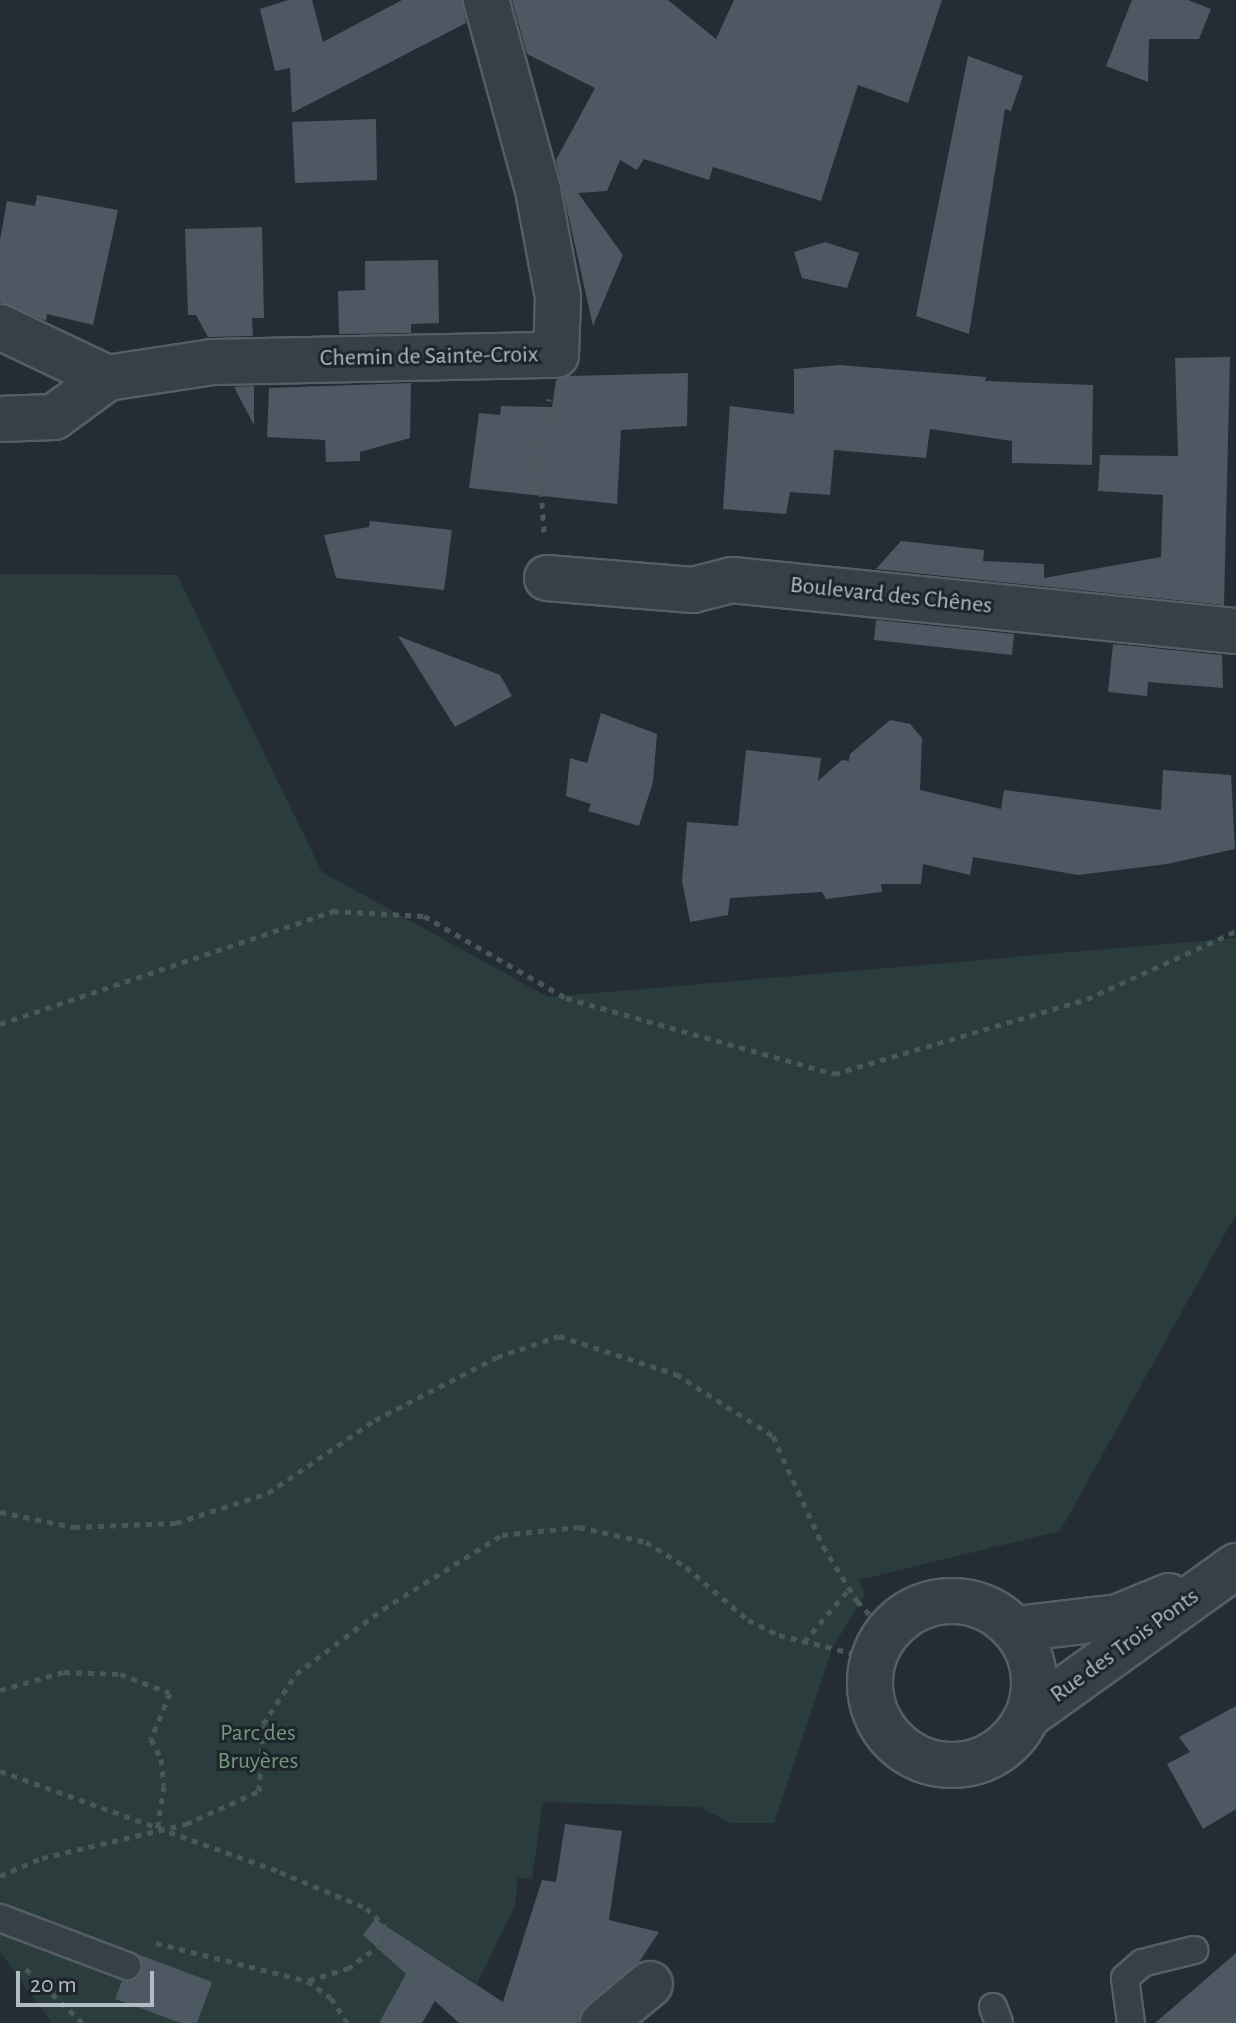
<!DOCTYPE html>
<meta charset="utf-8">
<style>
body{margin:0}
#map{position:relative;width:1236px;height:2023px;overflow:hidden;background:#242d36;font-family:"Alegreya Sans",sans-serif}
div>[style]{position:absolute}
.green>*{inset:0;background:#2a3c3b}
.building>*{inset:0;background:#4d5862}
.path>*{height:5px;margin-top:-2.5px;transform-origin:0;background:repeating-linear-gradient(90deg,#485859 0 6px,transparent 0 12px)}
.roads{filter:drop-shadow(2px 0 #555d65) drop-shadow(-2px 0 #555d65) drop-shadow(0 2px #555d65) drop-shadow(0 -2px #555d65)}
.lane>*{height:26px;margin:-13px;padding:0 13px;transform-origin:13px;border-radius:13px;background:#373f47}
.street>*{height:44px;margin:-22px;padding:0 22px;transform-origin:22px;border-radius:22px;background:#373f47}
.street>.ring{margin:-22px;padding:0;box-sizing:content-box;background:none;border:44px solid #373f47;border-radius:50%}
span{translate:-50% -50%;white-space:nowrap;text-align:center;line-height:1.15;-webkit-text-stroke:6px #1d242c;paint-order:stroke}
.street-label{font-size:24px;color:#b2bac3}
.park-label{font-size:24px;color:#749679}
.scale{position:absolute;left:16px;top:1971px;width:138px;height:36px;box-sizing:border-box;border:4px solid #b2bac3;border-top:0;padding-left:10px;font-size:24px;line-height:28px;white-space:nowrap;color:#b2bac3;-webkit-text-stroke:6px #1d242c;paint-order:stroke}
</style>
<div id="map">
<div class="green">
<div style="clip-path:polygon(0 574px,177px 575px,322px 872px,548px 997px,1236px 938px,1236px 1214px,1060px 1531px,859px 1580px,865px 1594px,832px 1649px,774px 1823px,730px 1823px,700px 1807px,543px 1802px,532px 1879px,518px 1878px,515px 1906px,477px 1984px,421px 1949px,398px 2023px,52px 2023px,0 1952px)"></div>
</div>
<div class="building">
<div style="clip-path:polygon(288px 0,312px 0,323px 42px,402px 0,462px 0,466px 23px,292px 113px,290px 68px,275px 71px,260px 9px)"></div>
<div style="clip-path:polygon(512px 0,668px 0,716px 39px,734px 0,942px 0,908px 103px,858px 85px,821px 201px,713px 167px,709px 180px,644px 159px,637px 170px,620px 160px,607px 191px,578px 193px,623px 255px,593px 326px,556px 160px,595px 88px,527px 54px)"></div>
<div style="clip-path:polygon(1132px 0,1188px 0,1211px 9px,1199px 39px,1149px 39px,1148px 82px,1106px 66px)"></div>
<div style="clip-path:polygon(968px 56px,1023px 76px,1011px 111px,1005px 109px,969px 334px,916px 316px)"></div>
<div style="clip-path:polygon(376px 119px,377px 180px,295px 183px,292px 122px)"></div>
<div style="clip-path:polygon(37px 195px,118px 210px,93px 325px,47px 314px,46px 321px,0 302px,0 240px,7px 201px,35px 206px)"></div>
<div style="clip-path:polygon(262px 227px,264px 318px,252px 318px,253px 336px,208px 337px,196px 315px,188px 315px,185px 229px)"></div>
<div style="clip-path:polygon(825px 242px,859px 253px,847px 288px,802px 278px,794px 252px)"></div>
<div style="clip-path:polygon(438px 260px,439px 323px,411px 324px,411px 333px,339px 334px,338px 291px,365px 290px,365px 261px)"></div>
<div style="clip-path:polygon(1230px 357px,1224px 605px,876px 569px,901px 541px,984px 550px,983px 561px,1044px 564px,1044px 578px,1161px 557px,1163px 495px,1098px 491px,1100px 455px,1178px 456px,1175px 358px)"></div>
<div style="clip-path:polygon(839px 365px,986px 377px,985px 381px,1093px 385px,1092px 465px,1012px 463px,1012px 441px,930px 429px,926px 458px,834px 450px,830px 495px,790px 492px,786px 514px,723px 509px,730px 406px,794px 414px,794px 369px)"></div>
<div style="clip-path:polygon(688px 373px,687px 426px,621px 430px,617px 504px,469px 488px,479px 413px,500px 415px,501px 406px,552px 407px,556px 380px,569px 376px)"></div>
<div style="clip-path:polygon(411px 383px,410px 438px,360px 452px,360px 461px,326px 462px,325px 440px,267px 437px,269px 388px)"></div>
<div style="clip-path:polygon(254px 386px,254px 425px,234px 387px)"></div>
<div style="clip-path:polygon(370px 521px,452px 530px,444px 590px,336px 578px,324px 535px,369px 527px)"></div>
<div style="clip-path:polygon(876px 620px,1014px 634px,1012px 655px,874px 640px)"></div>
<div style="clip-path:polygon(398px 636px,500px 675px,512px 696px,455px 727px)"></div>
<div style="clip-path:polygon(1113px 644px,1222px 655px,1223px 688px,1148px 682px,1147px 696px,1108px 692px)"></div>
<div style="clip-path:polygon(601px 713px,657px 734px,653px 782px,639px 826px,588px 811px,591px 804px,566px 796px,570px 758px,587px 763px)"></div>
<div style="clip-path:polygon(890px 720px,910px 724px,922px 738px,920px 790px,1001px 809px,1004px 790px,1161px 810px,1163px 770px,1231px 775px,1235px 849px,1167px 864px,1078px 875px,973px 857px,970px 875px,923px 864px,921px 884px,881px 884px,882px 892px,826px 899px,822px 892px,730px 898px,728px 915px,690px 922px,682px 881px,687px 822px,738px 826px,746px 750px,821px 758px,818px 781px,842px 760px,849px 761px,850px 754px)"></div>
<div style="clip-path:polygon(1236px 1706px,1236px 1809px,1203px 1829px,1167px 1764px,1190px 1752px,1179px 1737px)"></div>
<div style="clip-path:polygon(565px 1824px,622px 1831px,609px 1920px,659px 1932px,639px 1962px,587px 2004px,579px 2023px,459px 2023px,435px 2001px,422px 2023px,379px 2023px,406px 1974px,363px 1935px,375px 1919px,503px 2002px,542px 1880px,556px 1882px)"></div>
<div style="clip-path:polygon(1236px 1953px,1236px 2023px,1155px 2023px)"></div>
<div style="clip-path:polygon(137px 1954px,212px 1982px,197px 2023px,181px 2023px,115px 1999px,122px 1981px,142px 1972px)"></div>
</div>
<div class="path">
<div style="left:544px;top:532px;width:72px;rotate:-94deg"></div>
<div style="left:539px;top:460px;width:62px;rotate:-80.7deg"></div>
<div style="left:0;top:1024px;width:352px;rotate:-18.7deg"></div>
<div style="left:333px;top:911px;width:91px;rotate:3.1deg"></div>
<div style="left:424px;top:916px;width:164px;rotate:30deg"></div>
<div style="left:566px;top:998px;width:279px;rotate:15.8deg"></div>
<div style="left:834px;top:1074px;width:264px;rotate:-16.5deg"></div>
<div style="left:1087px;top:999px;width:164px;rotate:-24.5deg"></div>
<div style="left:0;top:1512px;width:76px;rotate:11.5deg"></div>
<div style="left:74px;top:1527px;width:102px;rotate:-2.2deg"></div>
<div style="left:176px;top:1523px;width:97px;rotate:-18.1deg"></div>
<div style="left:268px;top:1493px;width:130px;rotate:-34.3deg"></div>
<div style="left:375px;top:1420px;width:137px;rotate:-27.3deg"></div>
<div style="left:497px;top:1357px;width:65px;rotate:-18.7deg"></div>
<div style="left:559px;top:1336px;width:123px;rotate:18deg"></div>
<div style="left:676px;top:1374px;width:115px;rotate:32.6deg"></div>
<div style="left:773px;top:1436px;width:121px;rotate:65.6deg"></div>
<div style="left:823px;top:1546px;width:65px;rotate:58.3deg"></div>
<div style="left:857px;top:1601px;width:42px;rotate:46.9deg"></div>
<div style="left:804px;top:1642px;width:70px;rotate:-49.7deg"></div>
<div style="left:0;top:1690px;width:66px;rotate:-15.7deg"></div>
<div style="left:64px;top:1672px;width:56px;rotate:2deg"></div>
<div style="left:120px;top:1674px;width:53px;rotate:20.8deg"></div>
<div style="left:170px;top:1693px;width:50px;rotate:112.4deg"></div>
<div style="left:151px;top:1739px;width:22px;rotate:63deg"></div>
<div style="left:161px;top:1759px;width:27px;rotate:84deg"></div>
<div style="left:164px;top:1786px;width:46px;rotate:98.8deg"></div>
<div style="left:0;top:1771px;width:298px;rotate:19.8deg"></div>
<div style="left:280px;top:1872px;width:93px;rotate:22.7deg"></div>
<div style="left:366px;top:1908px;width:26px;rotate:43deg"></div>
<div style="left:385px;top:1926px;width:18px;rotate:103deg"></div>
<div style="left:381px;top:1944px;width:40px;rotate:143deg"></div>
<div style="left:349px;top:1968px;width:44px;rotate:162.8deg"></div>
<div style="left:0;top:1876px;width:46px;rotate:-23.2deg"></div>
<div style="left:42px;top:1858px;width:148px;rotate:-13.3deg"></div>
<div style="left:186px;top:1824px;width:80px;rotate:-24.3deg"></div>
<div style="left:259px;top:1791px;width:67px;rotate:-86.6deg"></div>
<div style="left:263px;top:1724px;width:60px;rotate:-56.6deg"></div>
<div style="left:296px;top:1674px;width:109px;rotate:-36.8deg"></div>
<div style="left:383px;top:1609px;width:140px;rotate:-31.9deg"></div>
<div style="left:502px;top:1535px;width:77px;rotate:-5.9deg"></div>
<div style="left:579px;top:1527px;width:69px;rotate:12.6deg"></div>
<div style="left:646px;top:1542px;width:47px;rotate:32deg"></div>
<div style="left:686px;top:1567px;width:82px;rotate:40.5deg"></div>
<div style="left:748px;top:1620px;width:34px;rotate:26deg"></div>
<div style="left:779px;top:1635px;width:96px;rotate:13.9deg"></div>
<div style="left:156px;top:1943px;width:156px;rotate:14.1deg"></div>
<div style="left:307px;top:1981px;width:29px;rotate:35deg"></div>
<div style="left:331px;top:1998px;width:30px;rotate:57deg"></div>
<div style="left:26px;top:1969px;width:79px;rotate:43.5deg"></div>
</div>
<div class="roads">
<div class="lane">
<div style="left:0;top:1918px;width:136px;rotate:20.7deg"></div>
<div style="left:993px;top:2007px;width:17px;rotate:69deg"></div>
<div style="left:1131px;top:2023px;width:45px;rotate:-97.6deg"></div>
<div style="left:1125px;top:1978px;width:23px;rotate:-41deg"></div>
<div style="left:1142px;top:1963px;width:54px;rotate:-14deg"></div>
</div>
<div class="street">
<div style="left:0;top:327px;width:119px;rotate:25.5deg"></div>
<div style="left:107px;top:378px;width:107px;rotate:-8.6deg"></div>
<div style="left:213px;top:362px;width:343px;rotate:-1.2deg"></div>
<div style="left:556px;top:355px;width:58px;rotate:-88deg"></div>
<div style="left:558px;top:297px;width:109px;rotate:-100.6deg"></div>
<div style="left:538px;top:190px;width:197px;rotate:-105.3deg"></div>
<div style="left:0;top:419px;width:54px;rotate:-2.1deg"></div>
<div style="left:54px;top:417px;width:66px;rotate:-36.3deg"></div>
<div style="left:547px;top:578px;width:146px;rotate:4.7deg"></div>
<div style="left:693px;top:590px;width:40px;rotate:-14.4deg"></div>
<div style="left:732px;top:580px;width:507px;rotate:5.78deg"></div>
<div class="ring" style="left:870px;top:1601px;width:120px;height:120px"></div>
<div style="left:1016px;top:1629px;width:103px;rotate:-6.7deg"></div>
<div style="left:1118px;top:1617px;width:55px;rotate:-22.4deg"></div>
<div style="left:1030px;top:1714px;width:254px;rotate:-35.7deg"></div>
<div style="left:603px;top:2023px;width:61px;rotate:-39.7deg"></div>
</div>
</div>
<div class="street-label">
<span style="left:429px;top:357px;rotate:-1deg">Chemin de Sainte-Croix</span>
<span style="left:891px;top:596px;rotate:6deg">Boulevard des Chênes</span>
<span style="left:1125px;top:1646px;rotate:-36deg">Rue des Trois Ponts</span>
</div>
<div class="park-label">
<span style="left:258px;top:1748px">Parc des<br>Bruyères</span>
</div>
<div class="scale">20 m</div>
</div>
